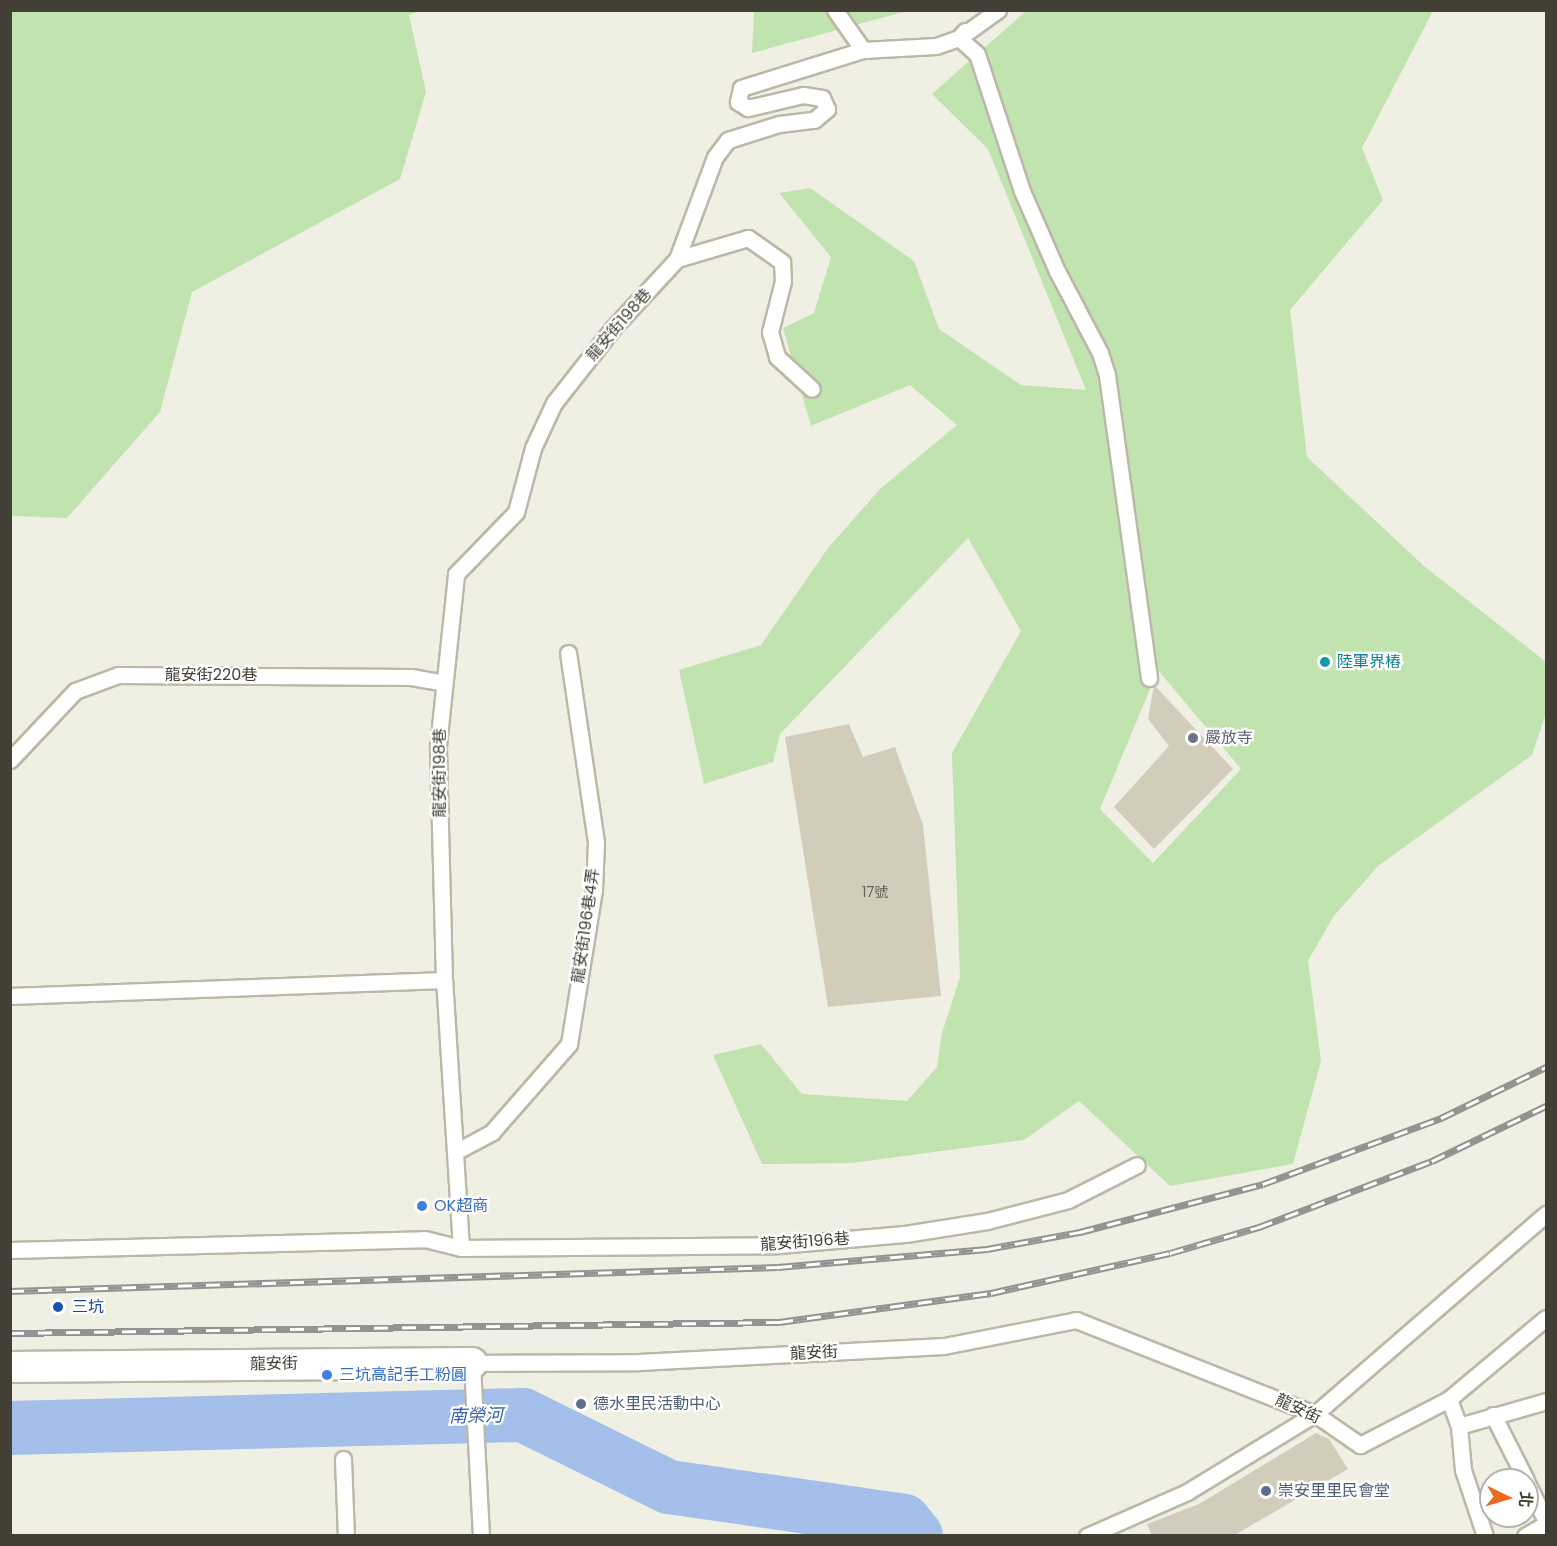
<!DOCTYPE html>
<meta charset="utf-8">
<style>
body{margin:0}
#map{position:relative;width:1557px;height:1546px;overflow:hidden;background:#f0efe4;font-family:Poppins,"Noto Sans TC",sans-serif}
div>[style]{position:absolute}
.green>*{inset:0;background:#c1e3af}
.river>*{height:54px;margin:-27px;padding:0 27px;transform-origin:27px;border-radius:27px;background:#a3bfea}
.building>*{inset:0;background:#d1cdba}
.roads{filter:drop-shadow(2px 0 #bbb8a7) drop-shadow(-2px 0 #bbb8a7) drop-shadow(0 2px #bbb8a7) drop-shadow(0 -2px #bbb8a7)}
.lane>*{height:15px;margin:-7.5px;padding:0 7.5px;transform-origin:7.5px;border-radius:7.5px;background:#fff}
.street>*{height:30px;margin:-15px;padding:0 15px;transform-origin:15px;border-radius:15px;background:#fff}
.rail>*{height:7px;margin-top:-3.5px;transform-origin:0;background:repeating-linear-gradient(90deg,#fff 0 14px,#939393 0 28px);box-sizing:border-box;border-block:2px solid #939393}
.dots>*{width:16px;height:16px;translate:-50% -50%;box-sizing:border-box;border:3px solid #fff;border-radius:50%}
span{translate:-50% -50%;white-space:nowrap;text-align:center;line-height:1.15;-webkit-text-stroke:4.5px #fff;paint-order:stroke}
.number-label{font-size:14px;color:#666256}
.number-label span{-webkit-text-stroke-width:0}
.street-label{font-size:16px;color:#423f34}
.culture-label{font-size:16px;color:#0d838f}
.left{translate:0 -50%;text-align:left}
.worship-label{font-size:16px;color:#5b616d}
.shop-label{font-size:16px;color:#366cbe}
.transit-label{font-size:16px;color:#164399}
.service-label{font-size:16px;color:#4e5e75}
.water-label{font-size:18px;color:#365fa6;font-style:italic}
.frame{position:absolute;inset:0;border:12px solid #423f34;pointer-events:none}
.north{position:absolute;left:1479px;top:1468px;width:60px;height:60px;box-sizing:border-box;background:#fff;border:2px solid #b3b2ae;border-radius:50%;rotate:95deg;font-size:16px;font-weight:700;line-height:24px;text-align:center;color:#423f34}
.north::after{content:'';display:block;margin:auto;width:21px;height:27px;background:#eb6820;clip-path:polygon(50% 0,100% 100%,50% 72%,0 100%)}
</style>
<div id="map">
<div class="green">
<div style="clip-path:polygon(11px 10px,421px 11px,409px 15px,426px 92px,400px 179px,192px 292px,160px 412px,67px 518px,11px 516px)"></div>
<div style="clip-path:polygon(754px 11px,907px 11px,752px 53px)"></div>
<div style="clip-path:polygon(evenodd,1026px 11px,1433px 11px,1362px 148px,1383px 200px,1290px 310px,1307px 457px,1424px 566px,1546px 662px,1546px 713px,1532px 755px,1378px 866px,1333px 917px,1308px 961px,1321px 1061px,1293px 1164px,1170px 1186px,1079px 1101px,1024px 1140px,852px 1163px,762px 1164px,713px 1055px,761px 1044px,802px 1094px,907px 1101px,937px 1067px,942px 1033px,960px 977px,952px 753px,1021px 631px,968px 538px,780px 734px,773px 762px,704px 784px,679px 670px,761px 645px,828px 548px,880px 489px,957px 425px,910px 385px,811px 426px,783px 328px,814px 313px,831px 257px,779px 193px,810px 188px,914px 261px,939px 329px,1021px 385px,1086px 390px,988px 149px,932px 94px,1026px 11px,1158px 670px,1241px 769px,1153px 863px,1100px 809px,1158px 670px)"></div>
</div>
<div class="river">
<div style="left:10px;top:1428px;width:513px;rotate:-1.45deg"></div>
<div style="left:523px;top:1415px;width:163px;rotate:26.3deg"></div>
<div style="left:669px;top:1487px;width:237px;rotate:8.2deg"></div>
<div style="left:904px;top:1521px;width:19px;rotate:51deg"></div>
</div>
<div class="building">
<div style="clip-path:polygon(1154px 685px,1233px 769px,1154px 849px,1114px 807px,1169px 746px,1148px 719px)"></div>
<div style="clip-path:polygon(849px 724px,863px 757px,895px 747px,923px 825px,941px 996px,828px 1007px,785px 737px)"></div>
<div style="clip-path:polygon(1316px 1433px,1329px 1439px,1348px 1469px,1233px 1536px,1152px 1536px,1147px 1524px,1199px 1504px)"></div>
</div>
<div class="roads">
<div class="lane">
<div style="left:835px;top:10px;width:49px;rotate:55deg"></div>
<div style="left:965px;top:31px;width:9px;rotate:131deg"></div>
<div style="left:959px;top:38px;width:24px;rotate:42deg"></div>
<div style="left:977px;top:54px;width:144px;rotate:71.8deg"></div>
<div style="left:1022px;top:191px;width:87px;rotate:66.4deg"></div>
<div style="left:1057px;top:271px;width:93px;rotate:62.3deg"></div>
<div style="left:1100px;top:353px;width:23px;rotate:72deg"></div>
<div style="left:1107px;top:375px;width:306px;rotate:82.1deg"></div>
<div style="left:677px;top:259px;width:74px;rotate:-16.5deg"></div>
<div style="left:748px;top:238px;width:42px;rotate:35.2deg"></div>
<div style="left:782px;top:262px;width:19px;rotate:87deg"></div>
<div style="left:783px;top:281px;width:53px;rotate:104.3deg"></div>
<div style="left:770px;top:332px;width:26px;rotate:74deg"></div>
<div style="left:777px;top:357px;width:47px;rotate:42.4deg"></div>
<div style="left:10px;top:760px;width:95px;rotate:-46.7deg"></div>
<div style="left:75px;top:691px;width:46px;rotate:-20.4deg"></div>
<div style="left:118px;top:675px;width:293px;rotate:0.4deg"></div>
<div style="left:411px;top:677px;width:34px;rotate:10deg"></div>
<div style="left:10px;top:996px;width:434px;rotate:-2.1deg"></div>
<div style="left:457px;top:1151px;width:40px;rotate:-28deg"></div>
<div style="left:492px;top:1132px;width:117px;rotate:-48.8deg"></div>
<div style="left:569px;top:1044px;width:156px;rotate:-80.8deg"></div>
<div style="left:594px;top:890px;width:48px;rotate:-87.6deg"></div>
<div style="left:596px;top:842px;width:191px;rotate:-98.4deg"></div>
<div style="left:461px;top:1248px;width:269px;rotate:-93.6deg"></div>
<div style="left:444px;top:980px;width:234px;rotate:-91.5deg"></div>
<div style="left:438px;top:746px;width:173px;rotate:-84deg"></div>
<div style="left:456px;top:574px;width:86px;rotate:-45.9deg"></div>
<div style="left:516px;top:512px;width:66px;rotate:-75.1deg"></div>
<div style="left:533px;top:448px;width:50px;rotate:-65deg"></div>
<div style="left:554px;top:403px;width:95px;rotate:-51.8deg"></div>
<div style="left:613px;top:328px;width:94px;rotate:-47.2deg"></div>
<div style="left:677px;top:259px;width:109px;rotate:-69.6deg"></div>
<div style="left:715px;top:157px;width:21px;rotate:-53deg"></div>
<div style="left:728px;top:140px;width:53px;rotate:-17.4deg"></div>
<div style="left:779px;top:124px;width:35px;rotate:-7deg"></div>
<div style="left:814px;top:120px;width:17px;rotate:-40deg"></div>
<div style="left:827px;top:109px;width:12px;rotate:-114deg"></div>
<div style="left:822px;top:98px;width:19px;rotate:-171deg"></div>
<div style="left:803px;top:95px;width:57px;rotate:166.7deg"></div>
<div style="left:748px;top:108px;width:12px;rotate:-149deg"></div>
<div style="left:738px;top:102px;width:14px;rotate:-78deg"></div>
<div style="left:741px;top:88px;width:128px;rotate:-17.3deg"></div>
<div style="left:863px;top:50px;width:73px;rotate:-3.1deg"></div>
<div style="left:936px;top:46px;width:24px;rotate:-19deg"></div>
<div style="left:959px;top:38px;width:48px;rotate:-35.7deg"></div>
<div style="left:10px;top:1250px;width:415px;rotate:-1.5deg"></div>
<div style="left:425px;top:1239px;width:37px;rotate:14deg"></div>
<div style="left:461px;top:1248px;width:318px;rotate:-0.5deg"></div>
<div style="left:779px;top:1245px;width:126px;rotate:-5deg"></div>
<div style="left:905px;top:1234px;width:83px;rotate:-9deg"></div>
<div style="left:987px;top:1221px;width:84px;rotate:-14.5deg"></div>
<div style="left:1068px;top:1200px;width:77px;rotate:-26.9deg"></div>
<div style="left:1449px;top:1399px;width:29px;rotate:70deg"></div>
<div style="left:1459px;top:1426px;width:44px;rotate:84.8deg"></div>
<div style="left:1463px;top:1470px;width:70px;rotate:71.6deg"></div>
<div style="left:1493px;top:1415px;width:73px;rotate:63.1deg"></div>
<div style="left:1459px;top:1426px;width:91px;rotate:-16deg"></div>
<div style="left:343px;top:1459px;width:77px;rotate:87.8deg"></div>
<div style="left:1527px;top:1483px;width:42px;rotate:63.4deg"></div>
<div style="left:481px;top:1536px;width:173px;rotate:-93deg"></div>
<div style="left:472px;top:1363px;width:167px;rotate:-0.3deg"></div>
<div style="left:639px;top:1362px;width:305px;rotate:-3deg"></div>
<div style="left:944px;top:1346px;width:135px;rotate:-11.1deg"></div>
<div style="left:1076px;top:1320px;width:257px;rotate:21.5deg"></div>
<div style="left:1315px;top:1414px;width:55px;rotate:34.6deg"></div>
<div style="left:1360px;top:1445px;width:100px;rotate:-27.3deg"></div>
<div style="left:1449px;top:1399px;width:126px;rotate:-39.9deg"></div>
<div style="left:1087px;top:1536px;width:109px;rotate:-23.7deg"></div>
<div style="left:1187px;top:1492px;width:150px;rotate:-31.4deg"></div>
<div style="left:1315px;top:1414px;width:306px;rotate:-40.9deg"></div>
<div style="left:1525px;top:1536px;width:24px;rotate:-30deg"></div>
</div>
<div class="street">
<div style="left:10px;top:1367px;width:462px;rotate:-0.5deg"></div>
</div>
</div>
<div class="rail">
<div style="left:10px;top:1291px;width:768px;rotate:-1.79deg"></div>
<div style="left:778px;top:1267px;width:210px;rotate:-4.9deg"></div>
<div style="left:987px;top:1249px;width:95px;rotate:-10.4deg"></div>
<div style="left:1080px;top:1232px;width:189px;rotate:-14.7deg"></div>
<div style="left:1263px;top:1184px;width:190px;rotate:-20.3deg"></div>
<div style="left:1441px;top:1118px;width:117px;rotate:-25.9deg"></div>
<div style="left:10px;top:1333px;width:769px;rotate:-0.82deg"></div>
<div style="left:779px;top:1322px;width:214px;rotate:-7.8deg"></div>
<div style="left:991px;top:1293px;width:183px;rotate:-12.6deg"></div>
<div style="left:1170px;top:1253px;width:93px;rotate:-16.3deg"></div>
<div style="left:1259px;top:1227px;width:185px;rotate:-20.9deg"></div>
<div style="left:1432px;top:1161px;width:127px;rotate:-25.8deg"></div>
</div>
<div class="dots">
<div style="left:1325px;top:662px;background:#0f9aa8"></div>
<div style="left:1193px;top:738px;background:#6b7280"></div>
<div style="left:422px;top:1206px;background:#3f7fe0"></div>
<div style="left:58px;top:1307px;background:#1a4fb4"></div>
<div style="left:327px;top:1375px;background:#3f7fe0"></div>
<div style="left:581px;top:1404px;background:#5c6f8a"></div>
<div style="left:1266px;top:1491px;background:#5c6f8a"></div>
</div>
<div class="number-label">
<span style="left:875px;top:892px">17號</span>
</div>
<div class="street-label">
<span style="left:619px;top:325px;rotate:-49deg">龍安街198巷</span>
<span style="left:211px;top:675px">龍安街220巷</span>
<span style="left:440px;top:773px;rotate:-90deg">龍安街198巷</span>
<span style="left:586px;top:926px;rotate:-82deg">龍安街196巷4弄</span>
<span style="left:805px;top:1242px;rotate:-4deg">龍安街196巷</span>
<span style="left:814px;top:1353px;rotate:-3deg">龍安街</span>
<span style="left:274px;top:1364px;rotate:-1deg">龍安街</span>
<span style="left:1298px;top:1409px;rotate:25deg">龍安街</span>
</div>
<div class="culture-label">
<span class="left" style="left:1337px;top:662px">陸軍界樁</span>
</div>
<div class="worship-label">
<span class="left" style="left:1205px;top:738px">嚴放寺</span>
</div>
<div class="shop-label">
<span class="left" style="left:434px;top:1206px">OK超商</span>
<span class="left" style="left:339px;top:1375px">三坑高記手工粉圓</span>
</div>
<div class="transit-label">
<span class="left" style="left:72px;top:1307px">三坑</span>
</div>
<div class="service-label">
<span class="left" style="left:593px;top:1404px">德水里民活動中心</span>
<span class="left" style="left:1278px;top:1491px">崇安里里民會堂</span>
</div>
<div class="water-label">
<span style="left:476px;top:1416px;rotate:-1deg">南榮河</span>
</div>
<div class="frame"></div>
<div class="north">北</div>
</div>
